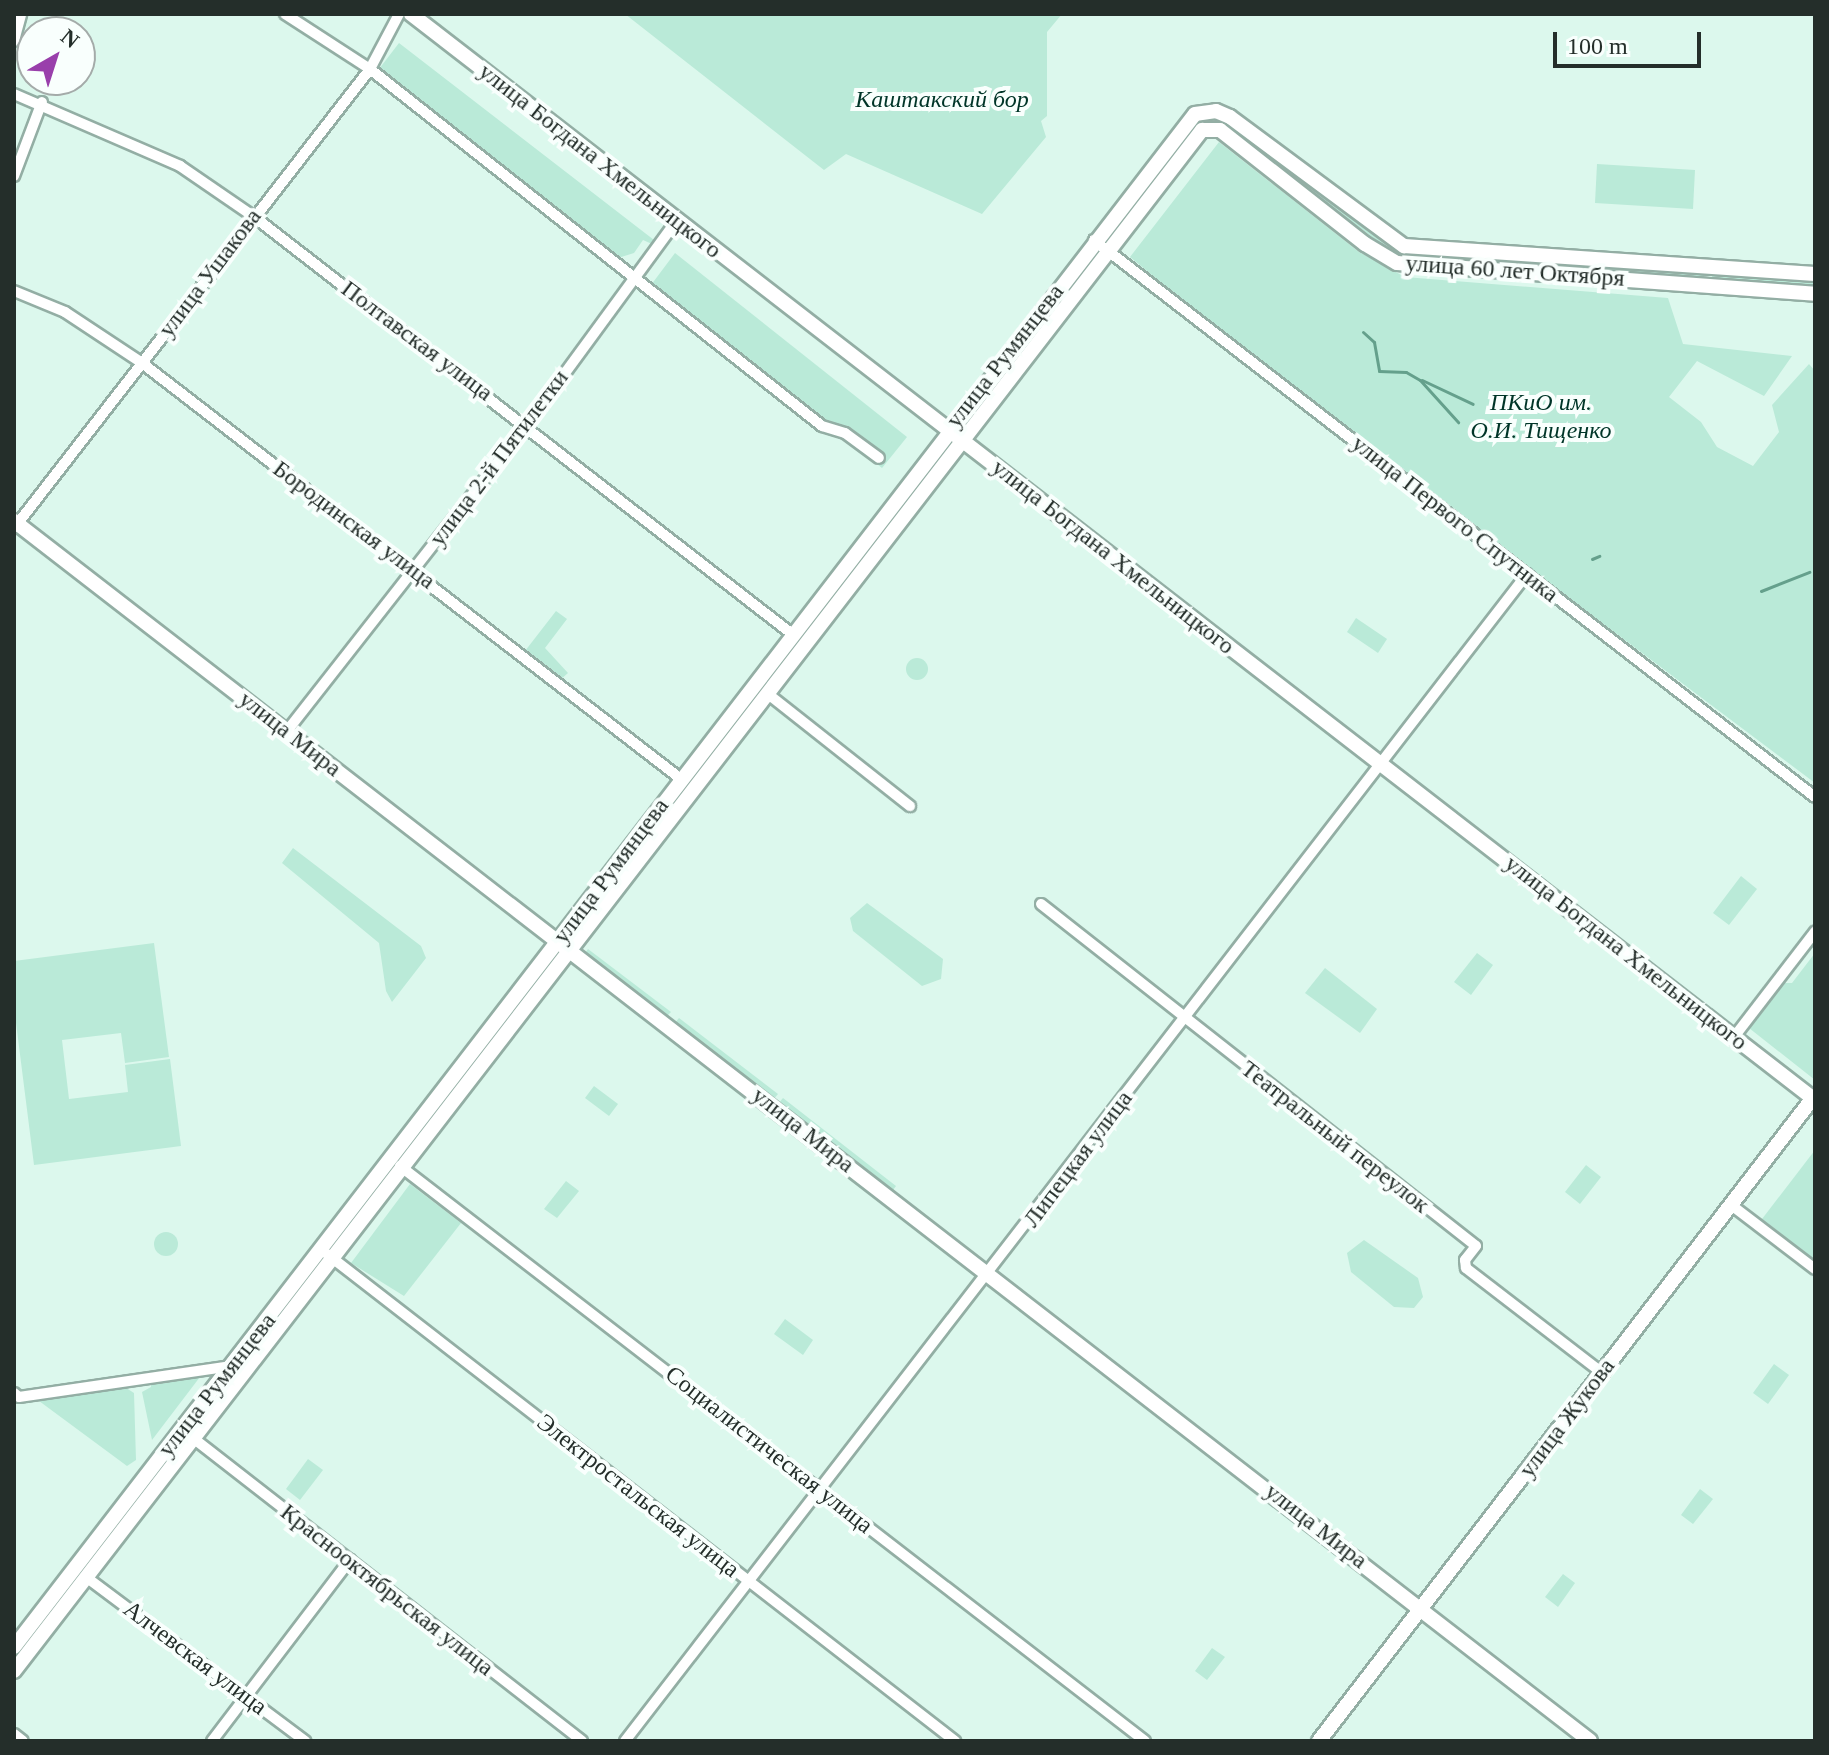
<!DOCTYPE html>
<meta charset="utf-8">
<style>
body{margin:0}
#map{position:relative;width:1829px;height:1755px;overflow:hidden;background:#dcf8ed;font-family:"Times New Roman",serif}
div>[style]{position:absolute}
.green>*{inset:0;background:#baead8}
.round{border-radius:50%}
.stream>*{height:3px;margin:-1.5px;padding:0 1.5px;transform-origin:1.5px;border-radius:1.5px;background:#65a08c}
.roads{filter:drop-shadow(2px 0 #93aea4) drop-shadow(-2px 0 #93aea4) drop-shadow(0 2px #93aea4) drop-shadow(0 -2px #93aea4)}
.street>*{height:10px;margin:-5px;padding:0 5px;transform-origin:5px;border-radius:5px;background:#fff}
.secondary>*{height:14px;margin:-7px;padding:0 7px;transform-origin:7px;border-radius:7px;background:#fff}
span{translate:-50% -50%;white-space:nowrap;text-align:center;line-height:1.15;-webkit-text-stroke:8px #f9fffd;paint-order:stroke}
.park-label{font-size:24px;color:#003528;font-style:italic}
.street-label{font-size:24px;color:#242e2a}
.frame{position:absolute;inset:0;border:16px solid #242e2a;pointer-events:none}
.north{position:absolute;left:16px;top:16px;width:80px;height:80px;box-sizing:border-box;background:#f9fffd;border:2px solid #a4aba9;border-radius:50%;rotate:39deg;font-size:22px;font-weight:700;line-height:32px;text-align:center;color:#242e2a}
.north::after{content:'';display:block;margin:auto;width:28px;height:36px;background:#993fab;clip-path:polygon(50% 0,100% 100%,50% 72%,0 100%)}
.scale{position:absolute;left:1553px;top:32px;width:148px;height:36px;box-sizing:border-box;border:4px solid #242e2a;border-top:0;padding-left:10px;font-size:24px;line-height:28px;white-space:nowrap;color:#242e2a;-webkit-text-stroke:6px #f9fffd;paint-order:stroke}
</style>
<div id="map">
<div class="green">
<div style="clip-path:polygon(625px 14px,1062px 14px,1047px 32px,1047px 116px,1041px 121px,1046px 137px,982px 214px,846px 154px,824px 170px)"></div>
<div style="clip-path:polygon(399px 43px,654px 240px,652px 244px,643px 240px,634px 253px,618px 258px,379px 69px)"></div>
<div style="clip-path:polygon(1251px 139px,1373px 234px,1402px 250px,1704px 272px,1704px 278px,1399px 257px,1247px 144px)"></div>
<div style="clip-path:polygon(1219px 142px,1359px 252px,1405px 277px,1668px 298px,1683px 344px,1792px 356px,1764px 396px,1697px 361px,1669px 397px,1701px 422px,1717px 447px,1753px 466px,1779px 432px,1772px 405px,1809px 364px,1815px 371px,1815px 783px,1280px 381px,1130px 257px)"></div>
<div style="clip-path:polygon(1597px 164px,1695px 170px,1693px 209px,1595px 203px)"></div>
<div style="clip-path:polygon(675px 253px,907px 437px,882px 468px,651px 285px)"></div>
<div style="clip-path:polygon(1712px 272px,1815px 278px,1815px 285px,1712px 279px)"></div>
<div style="clip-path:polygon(935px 462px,580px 932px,576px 929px)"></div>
<div style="clip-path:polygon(556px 611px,567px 619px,545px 648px,568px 673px,560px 680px,525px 651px)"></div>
<div style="clip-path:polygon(1356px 618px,1387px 639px,1378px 653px,1347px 632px)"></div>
<div class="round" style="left:906px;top:658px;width:22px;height:22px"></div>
<div style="clip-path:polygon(293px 848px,421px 946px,426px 958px,392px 1002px,386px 991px,379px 943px,282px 863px)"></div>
<div style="clip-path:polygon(1741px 876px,1757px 889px,1729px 925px,1713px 913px)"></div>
<div style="clip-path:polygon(867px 903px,943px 959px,941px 979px,922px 986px,853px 931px,850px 918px)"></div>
<div style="clip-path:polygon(154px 943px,169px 1057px,125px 1063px,121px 1033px,62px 1040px,69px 1099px,128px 1092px,125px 1065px,170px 1059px,181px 1146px,34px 1165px,14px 1007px,14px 961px)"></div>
<div style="clip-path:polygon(588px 949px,671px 1012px,665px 1018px,583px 956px)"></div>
<div style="clip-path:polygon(1477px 953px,1493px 965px,1471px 995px,1454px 982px)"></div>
<div style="clip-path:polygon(1815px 953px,1815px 1080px,1749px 1028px,1782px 983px,1792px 983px)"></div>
<div style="clip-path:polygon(1325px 968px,1377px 1009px,1360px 1033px,1305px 993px)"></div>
<div style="clip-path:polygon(679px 1018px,778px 1094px,773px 1100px,674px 1024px)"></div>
<div style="clip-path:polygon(594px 1086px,618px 1104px,609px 1116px,585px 1098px)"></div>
<div style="clip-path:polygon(783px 1098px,896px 1186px,891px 1193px,778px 1104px)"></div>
<div style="clip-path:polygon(1815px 1150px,1815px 1261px,1762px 1219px)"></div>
<div style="clip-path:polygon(1586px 1165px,1601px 1177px,1580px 1204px,1565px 1192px)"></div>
<div style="clip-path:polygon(566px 1181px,579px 1191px,557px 1218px,544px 1209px)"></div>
<div style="clip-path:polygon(410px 1184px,461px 1223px,404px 1296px,351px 1263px)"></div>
<div class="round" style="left:154px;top:1232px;width:24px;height:24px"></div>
<div style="clip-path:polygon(1364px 1240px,1418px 1278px,1423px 1297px,1414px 1308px,1394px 1307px,1351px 1272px,1347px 1253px)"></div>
<div style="clip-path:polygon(785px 1319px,813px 1340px,803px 1355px,774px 1334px)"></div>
<div style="clip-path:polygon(1774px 1364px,1789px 1375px,1768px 1404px,1753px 1393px)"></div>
<div style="clip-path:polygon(203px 1373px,152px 1440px,142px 1392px,151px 1387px,151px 1379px)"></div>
<div style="clip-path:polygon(120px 1384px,134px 1393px,136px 1460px,127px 1466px,35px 1398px)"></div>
<div style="clip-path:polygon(308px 1459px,323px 1470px,300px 1500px,286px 1489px)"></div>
<div style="clip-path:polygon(1700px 1489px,1713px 1499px,1693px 1524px,1681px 1515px)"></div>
<div style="clip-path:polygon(1563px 1574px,1575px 1583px,1558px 1607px,1545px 1597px)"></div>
<div style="clip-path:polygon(1212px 1648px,1225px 1657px,1207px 1680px,1195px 1671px)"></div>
</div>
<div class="stream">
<div style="left:1363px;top:332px;width:15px;rotate:42deg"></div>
<div style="left:1374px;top:342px;width:29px;rotate:80deg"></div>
<div style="left:1379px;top:371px;width:27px;rotate:2deg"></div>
<div style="left:1406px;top:372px;width:16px;rotate:30deg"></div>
<div style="left:1420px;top:380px;width:57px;rotate:47.9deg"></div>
<div style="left:1422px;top:380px;width:56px;rotate:25.2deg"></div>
<div style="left:1592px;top:559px;width:8px;rotate:-23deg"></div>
<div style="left:1761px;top:591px;width:52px;rotate:-21.6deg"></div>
</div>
<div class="roads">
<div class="street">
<div style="left:285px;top:14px;width:101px;rotate:32.9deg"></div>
<div style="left:370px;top:69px;width:576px;rotate:38.3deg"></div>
<div style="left:822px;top:426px;width:24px;rotate:17deg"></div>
<div style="left:845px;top:433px;width:42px;rotate:36.3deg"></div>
<div style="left:14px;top:41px;width:28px;rotate:-75deg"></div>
<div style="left:14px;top:94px;width:181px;rotate:23.4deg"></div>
<div style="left:180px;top:166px;width:88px;rotate:34.4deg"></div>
<div style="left:253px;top:216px;width:682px;rotate:37.79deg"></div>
<div style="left:14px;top:176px;width:79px;rotate:-69.3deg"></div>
<div style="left:1094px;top:240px;width:911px;rotate:37.69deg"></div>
<div style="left:14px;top:291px;width:55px;rotate:22.4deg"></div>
<div style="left:65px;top:312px;width:92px;rotate:33.5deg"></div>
<div style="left:142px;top:363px;width:681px;rotate:37.66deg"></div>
<div style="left:15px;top:527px;width:579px;rotate:-52.22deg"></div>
<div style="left:370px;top:69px;width:62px;rotate:-62.2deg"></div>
<div style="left:768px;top:694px;width:181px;rotate:38.3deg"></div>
<div style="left:287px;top:731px;width:389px;rotate:-51.9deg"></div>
<div style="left:527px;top:425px;width:254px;rotate:-53.8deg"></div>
<div style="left:1041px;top:904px;width:553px;rotate:38.17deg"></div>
<div style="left:1476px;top:1246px;width:18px;rotate:128deg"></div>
<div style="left:1465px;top:1260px;width:8px;rotate:83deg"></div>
<div style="left:1466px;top:1268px;width:170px;rotate:37.6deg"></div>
<div style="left:1734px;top:1037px;width:133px;rotate:-52.4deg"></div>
<div style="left:400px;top:1166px;width:941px;rotate:37.66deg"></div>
<div style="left:1730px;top:1204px;width:107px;rotate:37.4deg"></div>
<div style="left:327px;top:1254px;width:795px;rotate:37.79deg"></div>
<div style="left:14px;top:1393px;width:6px;rotate:39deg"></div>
<div style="left:19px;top:1397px;width:215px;rotate:-8.3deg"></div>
<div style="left:193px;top:1438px;width:493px;rotate:37.9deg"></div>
<div style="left:86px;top:1577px;width:274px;rotate:36.8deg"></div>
<div style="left:14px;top:1734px;width:11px;rotate:38deg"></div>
<div style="left:212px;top:1741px;width:228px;rotate:-52.7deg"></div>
<div style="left:625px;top:1741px;width:1475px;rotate:-52.3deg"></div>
</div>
<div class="secondary">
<div style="left:411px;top:14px;width:1775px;rotate:37.72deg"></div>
<div style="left:14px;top:521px;width:1993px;rotate:37.74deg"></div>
<div style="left:14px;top:1647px;width:1935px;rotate:-52.39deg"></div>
<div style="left:1195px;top:114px;width:21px;rotate:-8deg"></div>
<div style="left:1216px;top:111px;width:15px;rotate:23deg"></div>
<div style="left:1230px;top:117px;width:217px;rotate:36.6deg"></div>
<div style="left:1404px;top:246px;width:412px;rotate:3.9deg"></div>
<div style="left:14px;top:1671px;width:1946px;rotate:-52.37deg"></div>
<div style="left:1202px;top:130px;width:18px"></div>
<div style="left:1220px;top:130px;width:184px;rotate:38.2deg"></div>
<div style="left:1365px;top:244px;width:37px;rotate:31deg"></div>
<div style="left:1397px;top:263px;width:419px;rotate:4.2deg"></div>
<div style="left:1319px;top:1741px;width:811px;rotate:-52.47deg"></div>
</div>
</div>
<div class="park-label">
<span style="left:942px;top:100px">Каштакский бор</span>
<span style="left:1541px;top:417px">ПКиО им.<br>О.И. Тищенко</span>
</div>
<div class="street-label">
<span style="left:600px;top:161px;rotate:38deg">улица Богдана Хмельницкого</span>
<span style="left:1515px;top:271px;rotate:4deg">улица 60 лет Октября</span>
<span style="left:210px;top:273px;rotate:-53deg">улица Ушакова</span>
<span style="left:417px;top:341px;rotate:37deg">Полтавская улица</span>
<span style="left:1005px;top:356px;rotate:-52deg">улица Румянцева</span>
<span style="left:499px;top:458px;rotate:-53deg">улица 2-й Пятилетки</span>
<span style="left:1455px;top:519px;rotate:38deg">улица Первого Спутника</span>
<span style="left:354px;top:525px;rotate:37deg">Бородинская улица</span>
<span style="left:1113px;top:557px;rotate:38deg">улица Богдана Хмельницкого</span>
<span style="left:290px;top:734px;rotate:38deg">улица Мира</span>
<span style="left:611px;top:871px;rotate:-53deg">улица Румянцева</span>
<span style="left:1626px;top:953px;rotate:38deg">улица Богдана Хмельницкого</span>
<span style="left:803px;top:1130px;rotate:38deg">улица Мира</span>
<span style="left:1335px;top:1137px;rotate:38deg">Театральный переулок</span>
<span style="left:1078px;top:1159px;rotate:-53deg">Липецкая улица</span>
<span style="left:217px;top:1385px;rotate:-52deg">улица Румянцева</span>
<span style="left:1567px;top:1418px;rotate:-53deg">улица Жукова</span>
<span style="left:769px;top:1450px;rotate:38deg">Социалистическая улица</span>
<span style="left:638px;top:1496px;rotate:38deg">Электростальская улица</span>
<span style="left:1316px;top:1526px;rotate:38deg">улица Мира</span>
<span style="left:387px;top:1590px;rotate:38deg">Краснооктябрьская улица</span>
<span style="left:195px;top:1658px;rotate:37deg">Алчевская улица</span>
</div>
<div class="frame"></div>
<div class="north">N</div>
<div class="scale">100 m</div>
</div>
